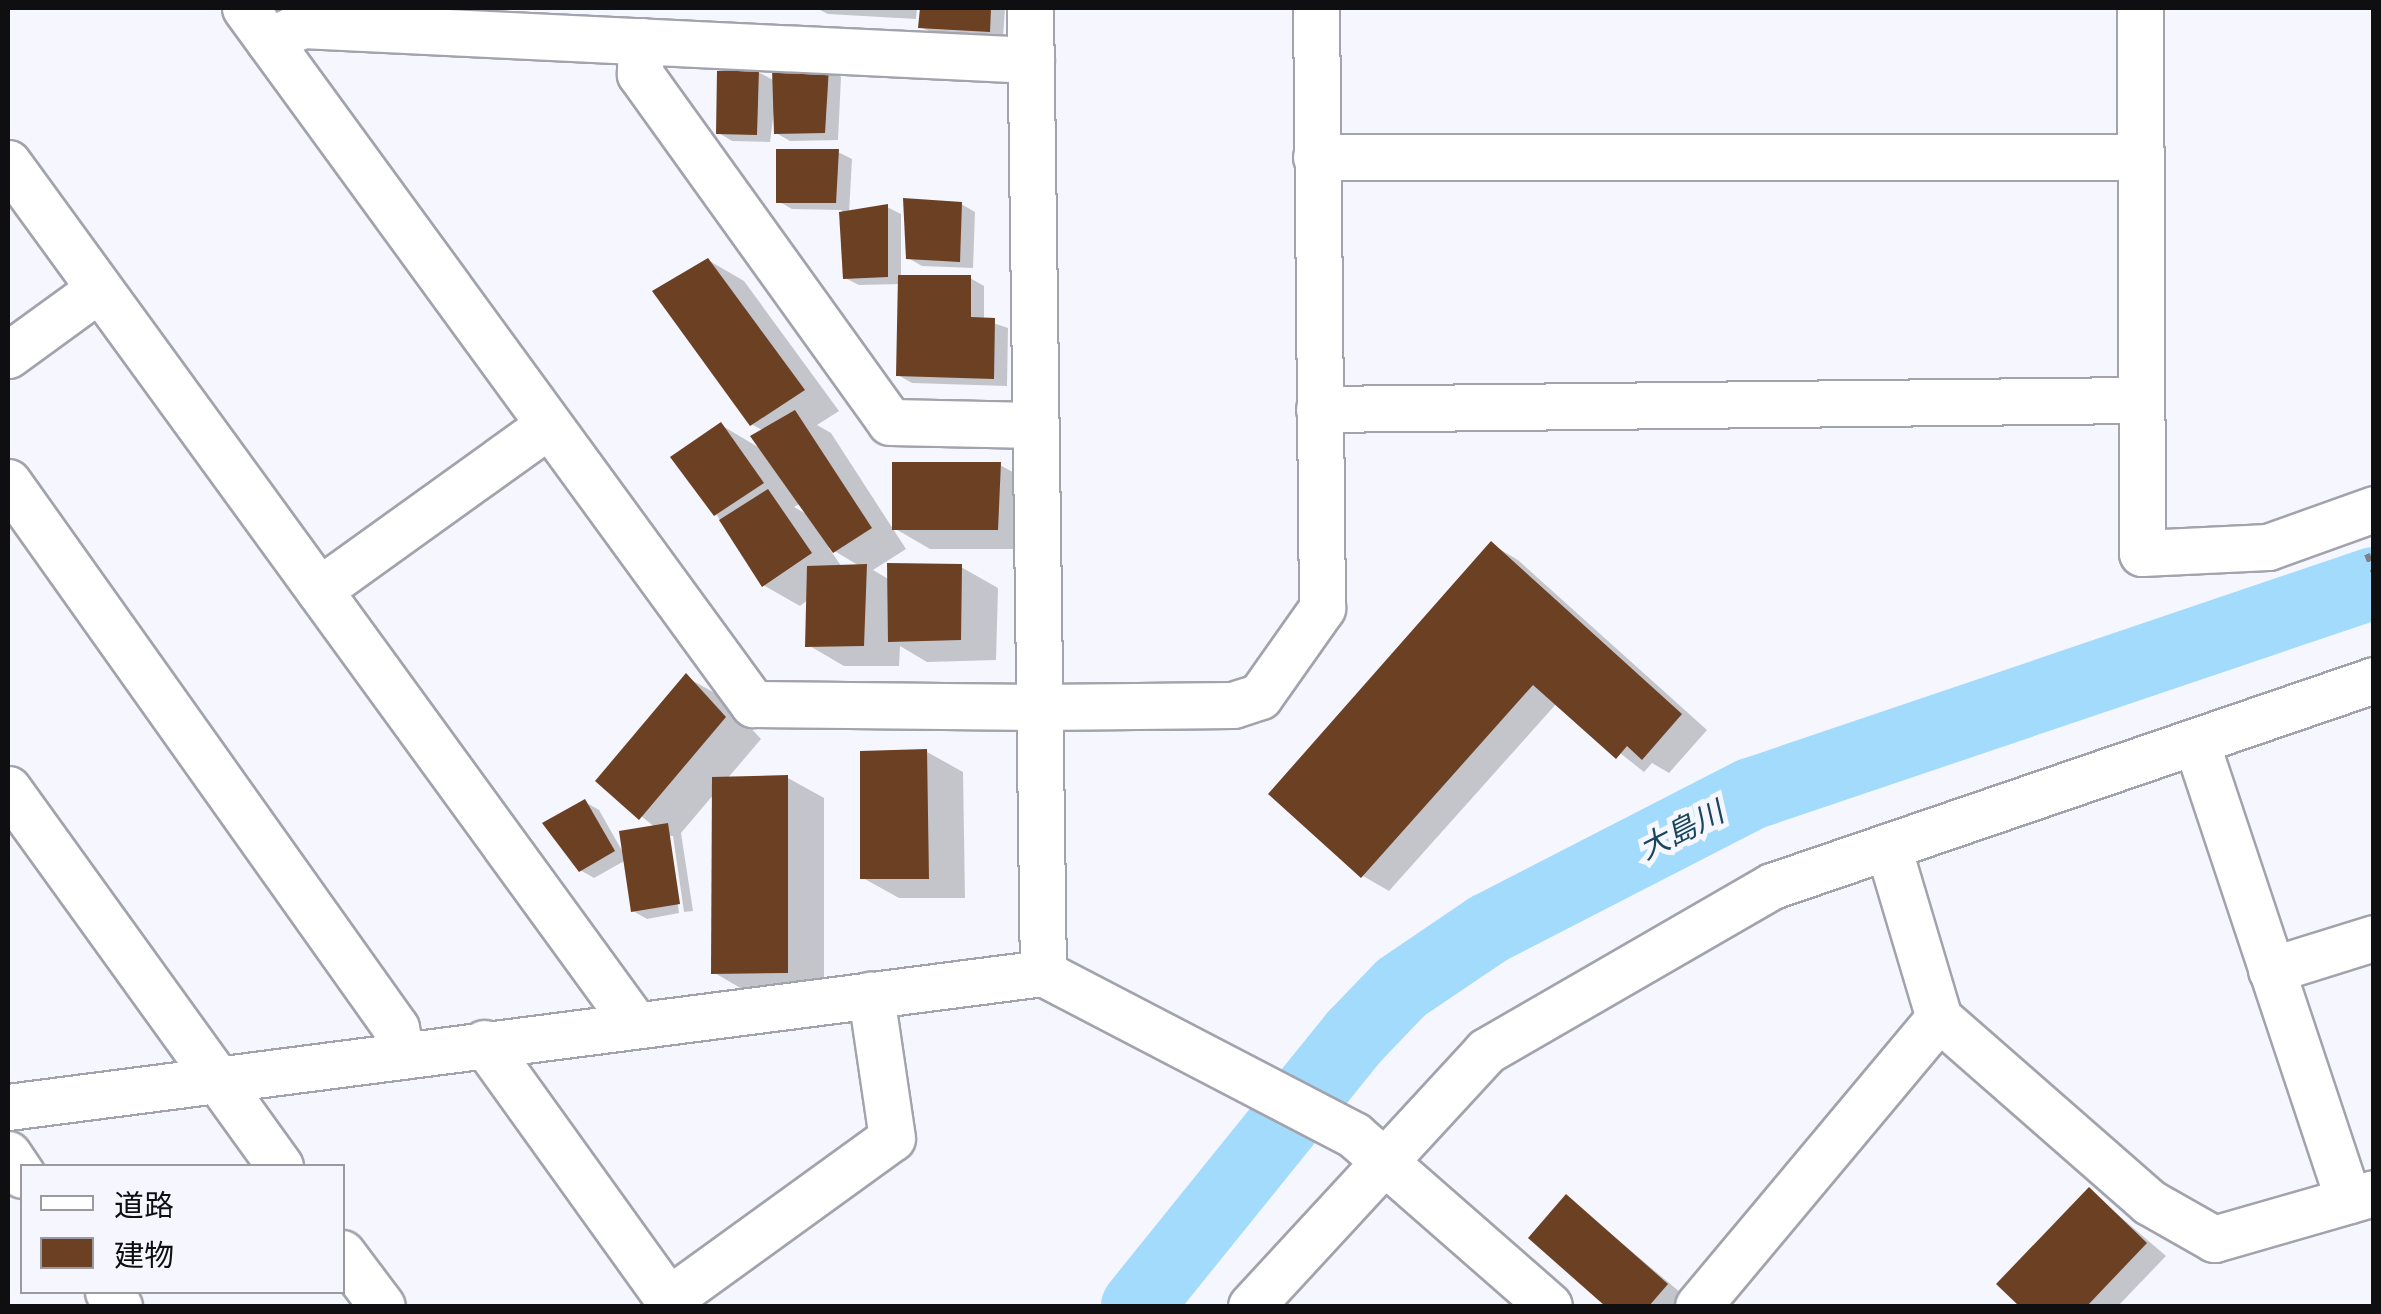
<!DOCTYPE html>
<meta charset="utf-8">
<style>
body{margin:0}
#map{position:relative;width:2381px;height:1314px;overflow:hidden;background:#f6f6fe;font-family:Inter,"Noto Sans JP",sans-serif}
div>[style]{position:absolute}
.shadow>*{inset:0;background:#0003}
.river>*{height:72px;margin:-36px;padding:0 36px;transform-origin:36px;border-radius:36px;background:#a2dbfc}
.building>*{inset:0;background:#6c4023}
.path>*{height:6px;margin-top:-3px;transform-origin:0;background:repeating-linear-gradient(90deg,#808086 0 8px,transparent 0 16px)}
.roads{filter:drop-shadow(2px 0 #a2a3ac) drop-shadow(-2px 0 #a2a3ac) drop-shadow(0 2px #a2a3ac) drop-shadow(0 -2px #a2a3ac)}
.minor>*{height:45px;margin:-22.5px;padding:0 22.5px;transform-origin:22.5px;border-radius:22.5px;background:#fff}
span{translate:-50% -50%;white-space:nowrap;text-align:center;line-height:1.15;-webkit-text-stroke:10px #f6f6fe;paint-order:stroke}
.water-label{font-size:30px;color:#19455d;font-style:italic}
.frame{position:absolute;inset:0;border:10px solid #0f0f12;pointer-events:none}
.legend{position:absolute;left:20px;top:1164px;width:325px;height:130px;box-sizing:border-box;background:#f6f6fe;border:2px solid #9a9aa0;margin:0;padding:12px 18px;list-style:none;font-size:30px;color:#0f0f12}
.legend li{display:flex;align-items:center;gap:20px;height:50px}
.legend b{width:50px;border:2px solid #9a9aa0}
</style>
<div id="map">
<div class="shadow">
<div style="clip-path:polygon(816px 8px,917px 8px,916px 19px,828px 14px)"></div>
<div style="clip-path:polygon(922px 8px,1005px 8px,1003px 38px,934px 34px,921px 27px)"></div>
<div style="clip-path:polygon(828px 69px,841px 77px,838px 140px,790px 141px,776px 133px,775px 103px,770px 142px,732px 141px,719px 133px,758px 72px,775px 81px)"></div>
<div style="clip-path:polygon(838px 152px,852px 159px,849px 213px,887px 207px,901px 214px,901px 277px,970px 278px,984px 286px,984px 320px,1008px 328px,1007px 386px,912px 383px,898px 375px,901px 284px,859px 285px,845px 278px,842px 210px,792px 209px,778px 201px)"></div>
<div style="clip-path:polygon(961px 204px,975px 212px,973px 268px,922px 266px,908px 258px)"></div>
<div style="clip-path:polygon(evenodd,708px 260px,744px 281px,839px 411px,817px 425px,831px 433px,906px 549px,873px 570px,890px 580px,961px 567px,998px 588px,996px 660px,927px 662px,900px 646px,899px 666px,844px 666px,808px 645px,809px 599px,800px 606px,763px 585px,716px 514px,721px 425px,763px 450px,764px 431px,751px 424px,708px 260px,801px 503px,810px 516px,794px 507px,801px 503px,708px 260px,828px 547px,861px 567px,842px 567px,828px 547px)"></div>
<div style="clip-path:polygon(1000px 465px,1036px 485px,1034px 549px,930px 549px,894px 528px)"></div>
<div style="clip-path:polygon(1491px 544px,1518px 560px,1707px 730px,1669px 773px,1652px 763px,1644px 772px,1557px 703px,1389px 891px,1363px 876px)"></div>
<div style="clip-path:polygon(686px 677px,722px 697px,761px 739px,727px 779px,788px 778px,824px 798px,824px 993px,749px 993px,713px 972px,714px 794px,681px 833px,693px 911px,684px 912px,673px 836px,668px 836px,679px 913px,647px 919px,633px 911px,626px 860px,594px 878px,580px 870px,585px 802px,599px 810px,625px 856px,656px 828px,598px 781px)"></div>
<div style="clip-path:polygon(927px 752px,963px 772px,965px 898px,899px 898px,863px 878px)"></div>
<div style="clip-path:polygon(2089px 1190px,2166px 1256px,2118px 1306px,2022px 1306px,1999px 1284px)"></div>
<div style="clip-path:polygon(1567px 1197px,1687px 1298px,1679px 1306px,1608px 1306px,1531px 1238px)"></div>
</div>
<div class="river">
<div style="left:1137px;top:1306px;width:347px;rotate:-51.1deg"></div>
<div style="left:1355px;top:1036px;width:66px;rotate:-46.2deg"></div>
<div style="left:1401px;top:988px;width:105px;rotate:-34.1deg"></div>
<div style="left:1488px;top:929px;width:296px;rotate:-27.2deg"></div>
<div style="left:1751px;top:794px;width:658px;rotate:-18.71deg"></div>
</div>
<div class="building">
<div style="clip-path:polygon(920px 8px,991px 8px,990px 32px,918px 28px)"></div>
<div style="clip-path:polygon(829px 67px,825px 133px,774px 134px,772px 68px)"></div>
<div style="clip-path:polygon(759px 69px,757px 135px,716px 134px,717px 71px)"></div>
<div style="clip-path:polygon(776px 149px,839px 149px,836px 203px,776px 203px)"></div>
<div style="clip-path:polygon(903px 198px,962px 202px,960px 262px,906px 259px)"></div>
<div style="clip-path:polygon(888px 204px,888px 277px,843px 279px,839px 212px)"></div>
<div style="clip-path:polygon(708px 258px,805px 390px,750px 426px,652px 291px)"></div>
<div style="clip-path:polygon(898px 275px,971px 275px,971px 317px,995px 318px,994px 379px,896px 376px)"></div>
<div style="clip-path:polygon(795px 410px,872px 528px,833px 553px,750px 436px)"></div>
<div style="clip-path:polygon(721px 422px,764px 483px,714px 516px,670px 457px)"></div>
<div style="clip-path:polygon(892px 462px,1001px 462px,998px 530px,892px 530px)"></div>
<div style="clip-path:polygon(768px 489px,812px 553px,762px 587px,719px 520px)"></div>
<div style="clip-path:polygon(1491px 541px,1682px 714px,1642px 760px,1627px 746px,1616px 759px,1533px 685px,1361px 878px,1268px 794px)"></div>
<div style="clip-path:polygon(887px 563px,962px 564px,961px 640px,888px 642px)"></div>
<div style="clip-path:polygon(867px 564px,864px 646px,805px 647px,807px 566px)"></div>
<div style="clip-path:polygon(686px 673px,726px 717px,639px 820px,595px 781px)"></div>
<div style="clip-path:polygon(927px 749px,929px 879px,860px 879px,860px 751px)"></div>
<div style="clip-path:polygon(788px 775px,788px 973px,711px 974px,712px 777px)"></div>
<div style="clip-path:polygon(585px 799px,615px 851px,579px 872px,542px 823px)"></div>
<div style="clip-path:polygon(668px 823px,680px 904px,631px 912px,619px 831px)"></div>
<div style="clip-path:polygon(2089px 1187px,2147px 1243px,2087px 1306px,2019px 1306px,1996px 1284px)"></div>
<div style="clip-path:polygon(1566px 1194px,1668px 1284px,1649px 1306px,1605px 1306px,1528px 1238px)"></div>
</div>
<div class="path">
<div style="left:2367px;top:554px;width:19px;rotate:69deg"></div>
</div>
<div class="roads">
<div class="minor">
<div style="left:245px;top:8px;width:862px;rotate:53.87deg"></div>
<div style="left:753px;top:704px;width:286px;rotate:0.6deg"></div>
<div style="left:1039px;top:707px;width:194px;rotate:-0.6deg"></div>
<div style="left:1233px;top:705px;width:28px;rotate:-18deg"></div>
<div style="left:1260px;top:696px;width:108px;rotate:-54.8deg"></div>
<div style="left:1322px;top:608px;width:600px;rotate:-90.57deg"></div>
<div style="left:1030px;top:8px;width:965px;rotate:89.23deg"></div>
<div style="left:2140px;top:8px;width:545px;rotate:89.79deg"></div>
<div style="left:2142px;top:553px;width:126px;rotate:-2.7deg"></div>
<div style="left:2268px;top:547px;width:113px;rotate:-19.7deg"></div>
<div style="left:269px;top:41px;width:37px;rotate:-26deg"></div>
<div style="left:302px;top:25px;width:730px;rotate:2.75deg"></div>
<div style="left:641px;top:41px;width:33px;rotate:92deg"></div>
<div style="left:640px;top:74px;width:428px;rotate:54.3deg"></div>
<div style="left:890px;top:422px;width:145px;rotate:1.2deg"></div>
<div style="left:1316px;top:157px;width:825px"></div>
<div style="left:8px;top:163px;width:1065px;rotate:53.94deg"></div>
<div style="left:8px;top:355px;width:112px;rotate:-36deg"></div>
<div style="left:1319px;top:409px;width:820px;rotate:-0.63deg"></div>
<div style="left:8px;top:482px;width:670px;rotate:54.6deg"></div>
<div style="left:396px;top:1028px;width:25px;rotate:79deg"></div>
<div style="left:319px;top:590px;width:283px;rotate:-35.7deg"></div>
<div style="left:2196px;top:742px;width:483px;rotate:71.6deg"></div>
<div style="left:8px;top:789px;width:465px;rotate:54.2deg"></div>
<div style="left:1888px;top:847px;width:178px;rotate:73.4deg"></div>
<div style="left:1939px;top:1018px;width:279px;rotate:41.2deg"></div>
<div style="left:2149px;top:1202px;width:75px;rotate:29.6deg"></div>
<div style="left:2214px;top:1239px;width:166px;rotate:-16deg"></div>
<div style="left:2271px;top:970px;width:108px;rotate:-17.3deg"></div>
<div style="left:484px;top:1043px;width:324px;rotate:54.3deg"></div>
<div style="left:8px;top:1107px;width:1044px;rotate:-7.38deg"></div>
<div style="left:1043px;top:973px;width:351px;rotate:27.5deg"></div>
<div style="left:1354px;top:1135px;width:259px;rotate:41.2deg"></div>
<div style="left:8px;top:1154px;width:25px;rotate:56deg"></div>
<div style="left:342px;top:1253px;width:66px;rotate:53deg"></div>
<div style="left:108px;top:1292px;width:18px;rotate:52deg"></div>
<div style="left:668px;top:1300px;width:276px;rotate:-35.9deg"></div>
<div style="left:892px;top:1138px;width:145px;rotate:-98.4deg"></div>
<div style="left:1251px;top:1306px;width:347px;rotate:-47.3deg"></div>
<div style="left:1486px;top:1051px;width:330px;rotate:-30deg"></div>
<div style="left:1772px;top:886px;width:636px;rotate:-18.89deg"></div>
<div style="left:1698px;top:1306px;width:376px;rotate:-50.1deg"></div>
</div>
</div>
<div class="water-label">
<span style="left:1681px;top:830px;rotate:-27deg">大島川</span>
</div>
<div class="frame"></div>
<ul class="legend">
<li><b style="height:12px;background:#fff"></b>道路</li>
<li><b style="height:28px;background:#6c4023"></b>建物</li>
</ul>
</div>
